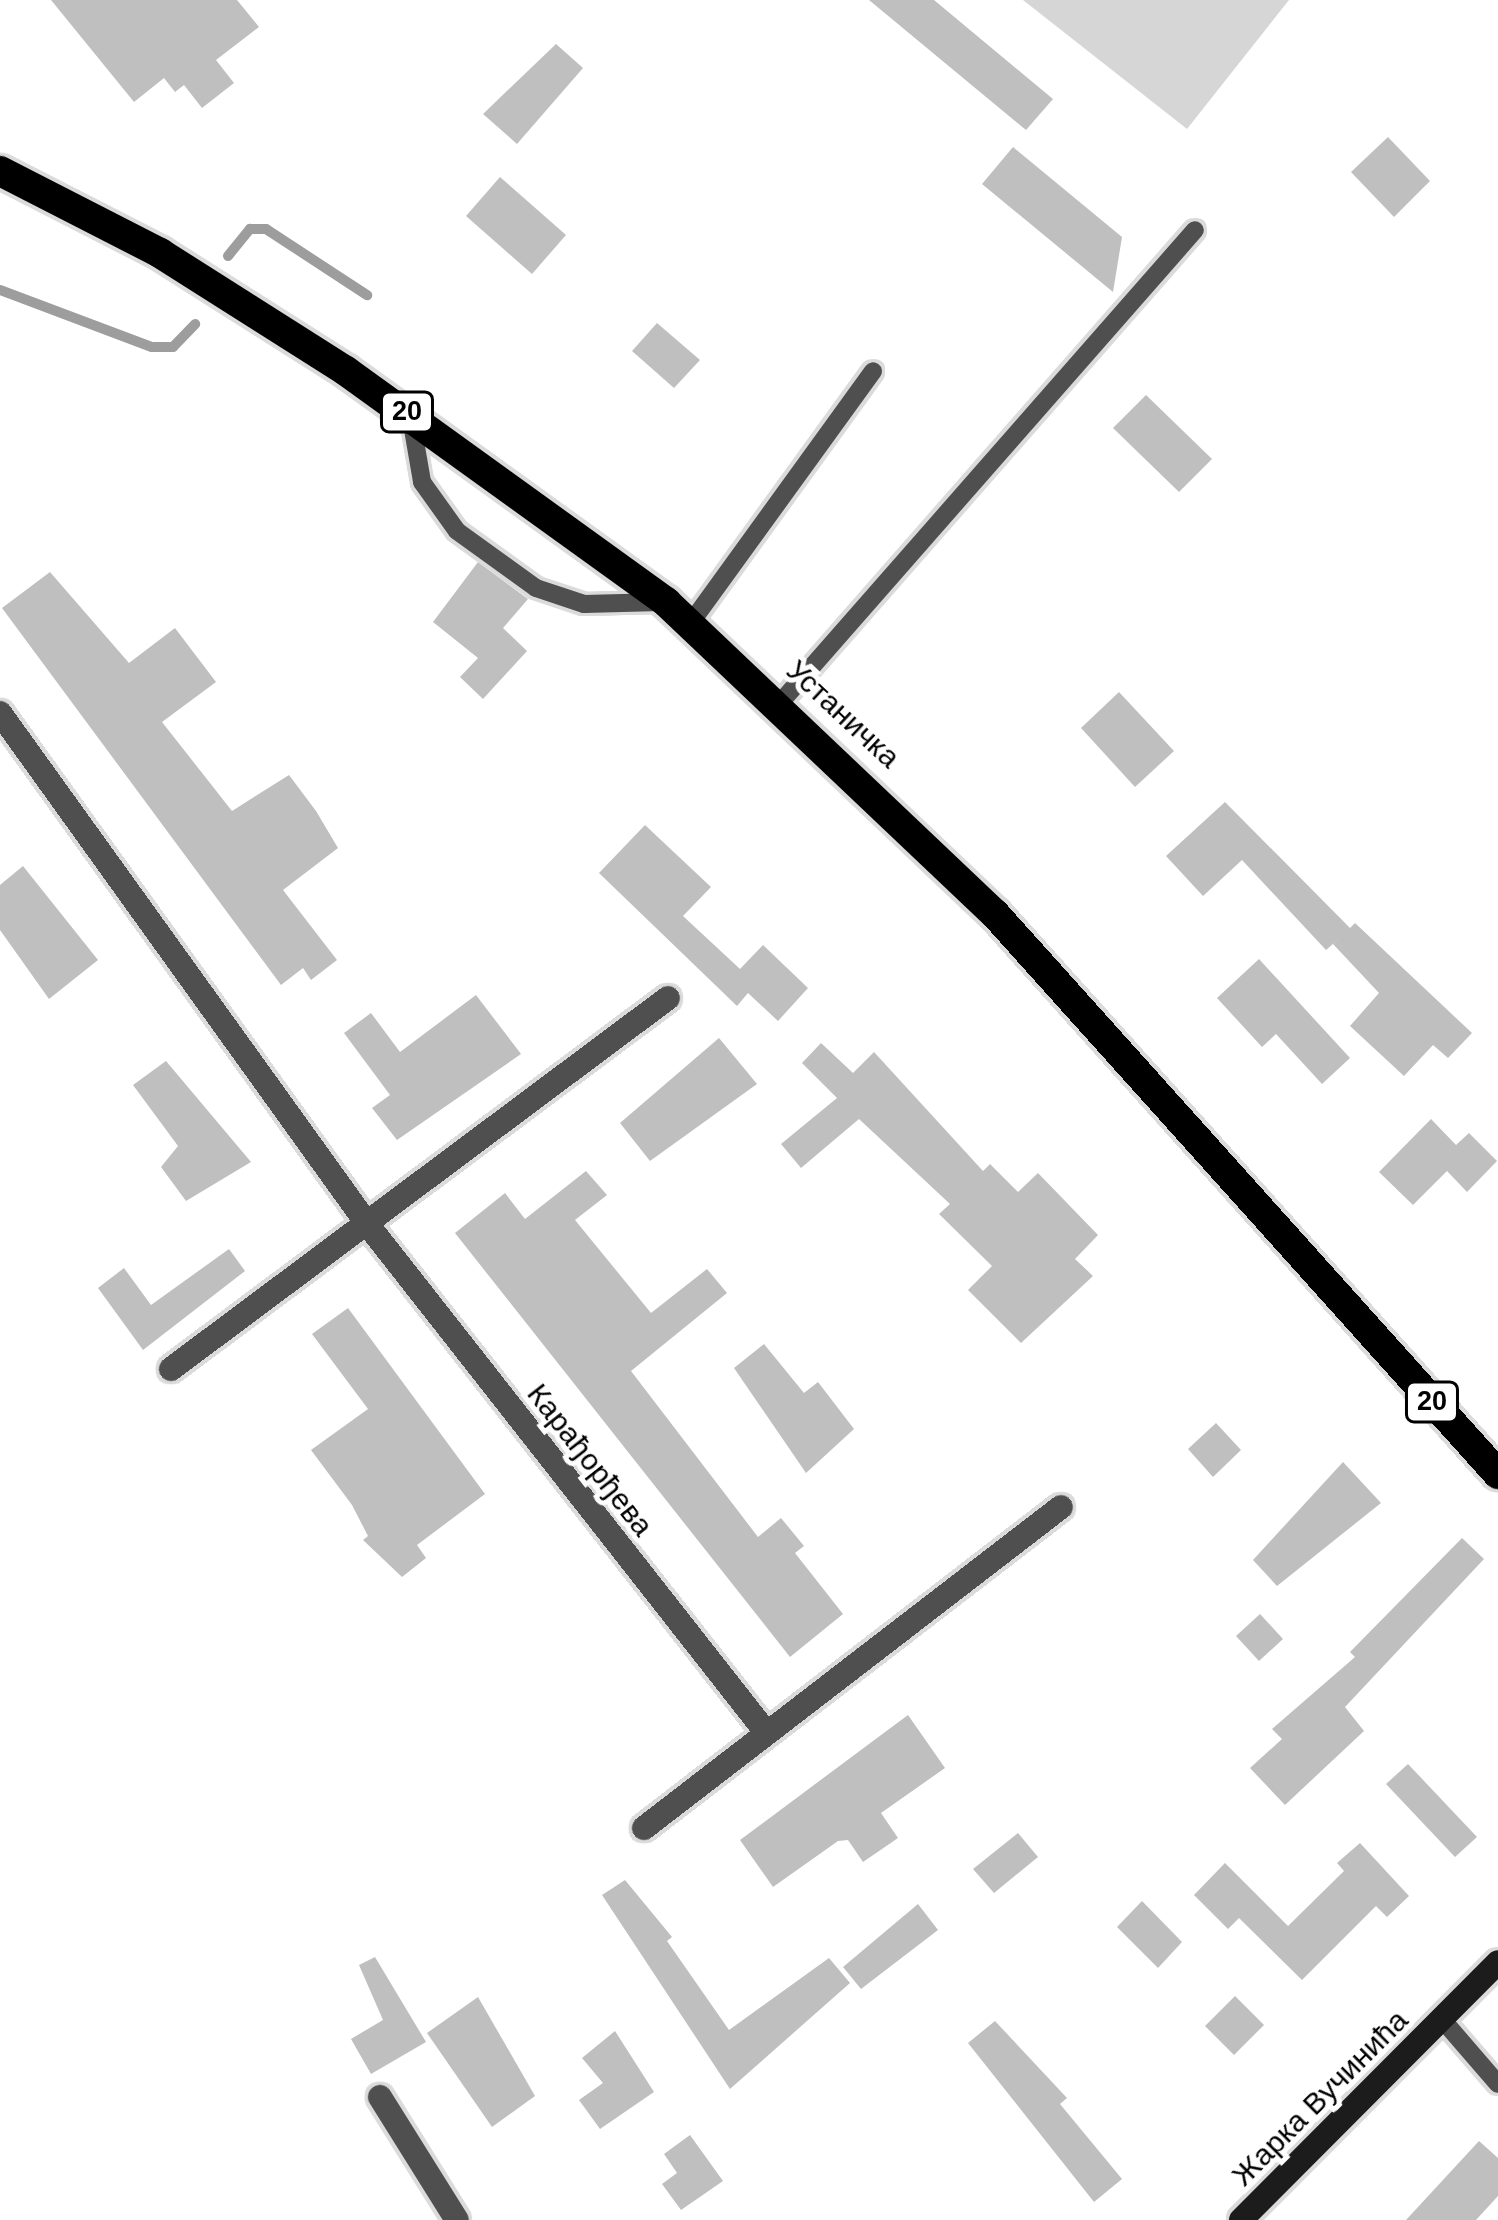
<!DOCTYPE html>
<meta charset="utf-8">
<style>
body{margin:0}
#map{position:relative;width:1498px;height:2220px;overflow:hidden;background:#fff;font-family:Helvetica,sans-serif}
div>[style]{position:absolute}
.green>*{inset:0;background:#d6d6d6}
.stream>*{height:10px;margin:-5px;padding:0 5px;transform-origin:5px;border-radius:5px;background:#9d9d9d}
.building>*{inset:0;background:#bfbfbf}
.roads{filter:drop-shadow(3px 0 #dbdbdb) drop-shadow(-3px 0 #dbdbdb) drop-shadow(0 3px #dbdbdb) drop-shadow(0 -3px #dbdbdb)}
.lane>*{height:18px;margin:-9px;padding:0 9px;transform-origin:9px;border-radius:9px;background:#4f4f4f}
.street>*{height:24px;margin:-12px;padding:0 12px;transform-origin:12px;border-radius:12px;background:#4f4f4f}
.secondary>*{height:24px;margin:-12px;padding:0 12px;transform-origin:12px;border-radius:12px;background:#1c1c1c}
.primary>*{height:30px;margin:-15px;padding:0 15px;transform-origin:15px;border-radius:15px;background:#000}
span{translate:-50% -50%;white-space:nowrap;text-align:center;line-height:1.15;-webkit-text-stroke:10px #fff;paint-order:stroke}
.shield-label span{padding:3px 9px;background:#fff;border:3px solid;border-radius:9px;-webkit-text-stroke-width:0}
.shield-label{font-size:27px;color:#000;font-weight:700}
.street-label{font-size:30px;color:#000}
</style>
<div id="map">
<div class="green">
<div style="clip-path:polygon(1023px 0,1289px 0,1187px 129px)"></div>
</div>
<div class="stream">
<div style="left:228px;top:256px;width:35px;rotate:-51deg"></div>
<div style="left:250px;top:229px;width:16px"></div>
<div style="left:266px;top:229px;width:121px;rotate:33.2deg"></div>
<div style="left:0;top:290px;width:162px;rotate:20.6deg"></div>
<div style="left:152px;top:347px;width:21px"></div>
<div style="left:173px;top:347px;width:32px;rotate:-46deg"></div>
</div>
<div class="building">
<div style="clip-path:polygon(51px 0,237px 0,259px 27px,216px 60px,234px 83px,202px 108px,184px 85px,175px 92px,164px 78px,134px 102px)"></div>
<div style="clip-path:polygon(869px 0,934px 0,1053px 99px,1026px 130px)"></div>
<div style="clip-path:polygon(556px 44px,583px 68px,517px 144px,483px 114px)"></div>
<div style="clip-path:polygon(1388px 137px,1430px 181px,1394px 217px,1351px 172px)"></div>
<div style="clip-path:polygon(1013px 147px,1122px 237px,1113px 292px,982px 184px)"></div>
<div style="clip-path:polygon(500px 177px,566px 235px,532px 274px,466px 216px)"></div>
<div style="clip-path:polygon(657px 323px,700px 360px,674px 388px,632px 351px)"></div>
<div style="clip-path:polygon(1146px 395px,1212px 459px,1179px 492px,1113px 428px)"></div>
<div style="clip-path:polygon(478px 562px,528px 599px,503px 628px,527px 651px,483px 699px,460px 677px,478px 658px,433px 622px)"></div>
<div style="clip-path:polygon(50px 572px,129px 663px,175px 628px,216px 682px,162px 722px,232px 811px,289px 775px,316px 811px,338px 848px,283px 890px,337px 960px,311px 980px,303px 968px,281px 985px,2px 608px)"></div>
<div style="clip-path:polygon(1119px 692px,1174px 751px,1135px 787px,1081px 728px)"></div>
<div style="clip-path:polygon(1225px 802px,1350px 928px,1355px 923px,1472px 1033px,1448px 1058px,1433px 1045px,1404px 1076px,1350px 1026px,1379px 993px,1333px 944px,1343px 935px,1326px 950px,1242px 860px,1203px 896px,1166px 856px)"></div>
<div style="clip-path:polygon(645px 825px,711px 887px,683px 916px,740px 969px,763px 945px,808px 988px,778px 1021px,748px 993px,737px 1006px,599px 873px)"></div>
<div style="clip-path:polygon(23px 866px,98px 960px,49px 999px,0 930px,0 885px)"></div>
<div style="clip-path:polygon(1259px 959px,1350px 1058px,1322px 1084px,1276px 1034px,1262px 1047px,1217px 998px)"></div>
<div style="clip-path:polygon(476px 995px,521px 1054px,397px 1140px,372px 1108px,390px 1095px,344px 1033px,371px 1013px,400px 1052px)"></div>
<div style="clip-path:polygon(719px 1038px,757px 1084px,650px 1161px,620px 1123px)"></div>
<div style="clip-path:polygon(821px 1043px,853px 1073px,874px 1052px,983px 1171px,990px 1164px,1018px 1192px,1038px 1173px,1098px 1235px,1075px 1259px,1093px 1276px,1021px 1343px,968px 1290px,992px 1266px,939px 1214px,950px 1204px,859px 1119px,801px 1168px,781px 1144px,837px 1098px,802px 1063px)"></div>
<div style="clip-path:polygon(166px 1061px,251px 1162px,186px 1201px,161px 1167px,178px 1146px,133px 1085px)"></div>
<div style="clip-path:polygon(1431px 1119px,1456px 1145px,1469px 1133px,1497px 1161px,1467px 1192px,1447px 1171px,1413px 1205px,1379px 1172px)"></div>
<div style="clip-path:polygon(586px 1171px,607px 1195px,575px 1220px,651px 1313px,707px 1269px,727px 1293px,631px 1371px,758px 1537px,781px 1518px,804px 1546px,795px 1553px,843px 1614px,790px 1657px,455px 1233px,505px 1193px,525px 1219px)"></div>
<div style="clip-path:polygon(229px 1249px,245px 1271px,143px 1350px,98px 1288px,124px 1268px,151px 1305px)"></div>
<div style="clip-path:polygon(348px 1308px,485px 1494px,417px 1545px,426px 1558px,402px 1577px,363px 1540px,368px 1536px,352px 1505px,311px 1450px,368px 1409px,312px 1334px)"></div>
<div style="clip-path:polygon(764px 1344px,804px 1393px,818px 1382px,854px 1429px,806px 1473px,734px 1368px)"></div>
<div style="clip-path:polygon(1216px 1423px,1241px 1450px,1213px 1477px,1188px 1449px)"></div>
<div style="clip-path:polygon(1343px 1462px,1381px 1503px,1277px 1586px,1253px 1560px)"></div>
<div style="clip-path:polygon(1462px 1538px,1484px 1559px,1345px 1707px,1364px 1731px,1285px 1805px,1250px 1768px,1282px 1739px,1272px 1729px,1355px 1657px,1350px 1652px)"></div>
<div style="clip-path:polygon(1260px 1614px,1283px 1639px,1259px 1661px,1236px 1636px)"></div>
<div style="clip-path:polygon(908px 1715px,945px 1768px,881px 1813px,898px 1838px,863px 1862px,848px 1840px,838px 1841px,773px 1887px,740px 1840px)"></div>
<div style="clip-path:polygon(1408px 1764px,1477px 1837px,1455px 1857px,1386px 1784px)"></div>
<div style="clip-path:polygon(1018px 1833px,1038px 1857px,994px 1893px,973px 1869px)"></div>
<div style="clip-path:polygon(1360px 1843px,1409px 1896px,1387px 1917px,1376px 1906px,1302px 1980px,1239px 1918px,1228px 1929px,1194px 1895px,1225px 1863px,1288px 1926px,1344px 1871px,1337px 1863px)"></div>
<div style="clip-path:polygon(625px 1880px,672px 1937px,667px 1941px,729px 2030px,829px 1958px,850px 1983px,730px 2089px,602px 1895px)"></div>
<div style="clip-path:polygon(1142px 1901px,1182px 1942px,1158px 1968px,1117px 1927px)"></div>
<div style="clip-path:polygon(918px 1904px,938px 1930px,861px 1989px,843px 1967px)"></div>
<div style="clip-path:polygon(375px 1957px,426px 2042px,371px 2074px,351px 2039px,383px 2020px,359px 1965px)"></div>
<div style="clip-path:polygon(1235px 1996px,1264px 2025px,1234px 2055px,1205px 2026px)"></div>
<div style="clip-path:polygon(478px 1997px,535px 2096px,492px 2127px,427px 2033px)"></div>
<div style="clip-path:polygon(995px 2021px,1067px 2098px,1060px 2104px,1122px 2179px,1094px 2202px,968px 2043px)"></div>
<div style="clip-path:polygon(615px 2031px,654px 2092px,600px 2129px,579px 2100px,603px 2083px,582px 2058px)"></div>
<div style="clip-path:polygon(690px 2135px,723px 2181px,681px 2210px,662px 2184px,677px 2173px,664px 2154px)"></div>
<div style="clip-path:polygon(1479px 2141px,1498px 2158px,1498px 2196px,1476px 2220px,1406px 2220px)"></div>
</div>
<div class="roads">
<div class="lane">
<div style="left:411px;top:418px;width:65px;rotate:80.2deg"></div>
<div style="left:422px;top:482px;width:60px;rotate:54.5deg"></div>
<div style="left:457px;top:531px;width:97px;rotate:35.8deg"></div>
<div style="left:536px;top:588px;width:51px;rotate:18.4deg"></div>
<div style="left:584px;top:604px;width:77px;rotate:-1.5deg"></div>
<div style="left:690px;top:624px;width:312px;rotate:-54.1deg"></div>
<div style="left:780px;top:703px;width:629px;rotate:-48.74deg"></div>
<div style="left:1441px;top:2018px;width:87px;rotate:49.2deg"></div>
</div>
<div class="street">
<div style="left:0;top:713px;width:631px;rotate:54.29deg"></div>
<div style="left:368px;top:1225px;width:643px;rotate:51.88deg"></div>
<div style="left:171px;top:1369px;width:620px;rotate:-36.74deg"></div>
<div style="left:644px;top:1828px;width:526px;rotate:-37.59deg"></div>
<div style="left:380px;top:2097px;width:145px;rotate:58deg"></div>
</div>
<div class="secondary">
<div style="left:1241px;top:2220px;width:364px;rotate:-45.1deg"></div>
</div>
<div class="primary">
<div style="left:0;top:171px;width:180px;rotate:27.1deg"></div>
<div style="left:160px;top:253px;width:220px;rotate:32.4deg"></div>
<div style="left:346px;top:371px;width:395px;rotate:35.8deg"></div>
<div style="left:666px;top:602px;width:453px;rotate:43.5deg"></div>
<div style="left:995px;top:914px;width:753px;rotate:48.07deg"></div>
</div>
</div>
<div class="shield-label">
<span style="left:407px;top:412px">20</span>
<span style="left:1432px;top:1402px">20</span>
</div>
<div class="street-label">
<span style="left:843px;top:714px;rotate:43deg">Устаничка</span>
<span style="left:590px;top:1460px;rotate:52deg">Карађорђева</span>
<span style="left:1320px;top:2098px;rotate:-45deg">Жарка Вучинића</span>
</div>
</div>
